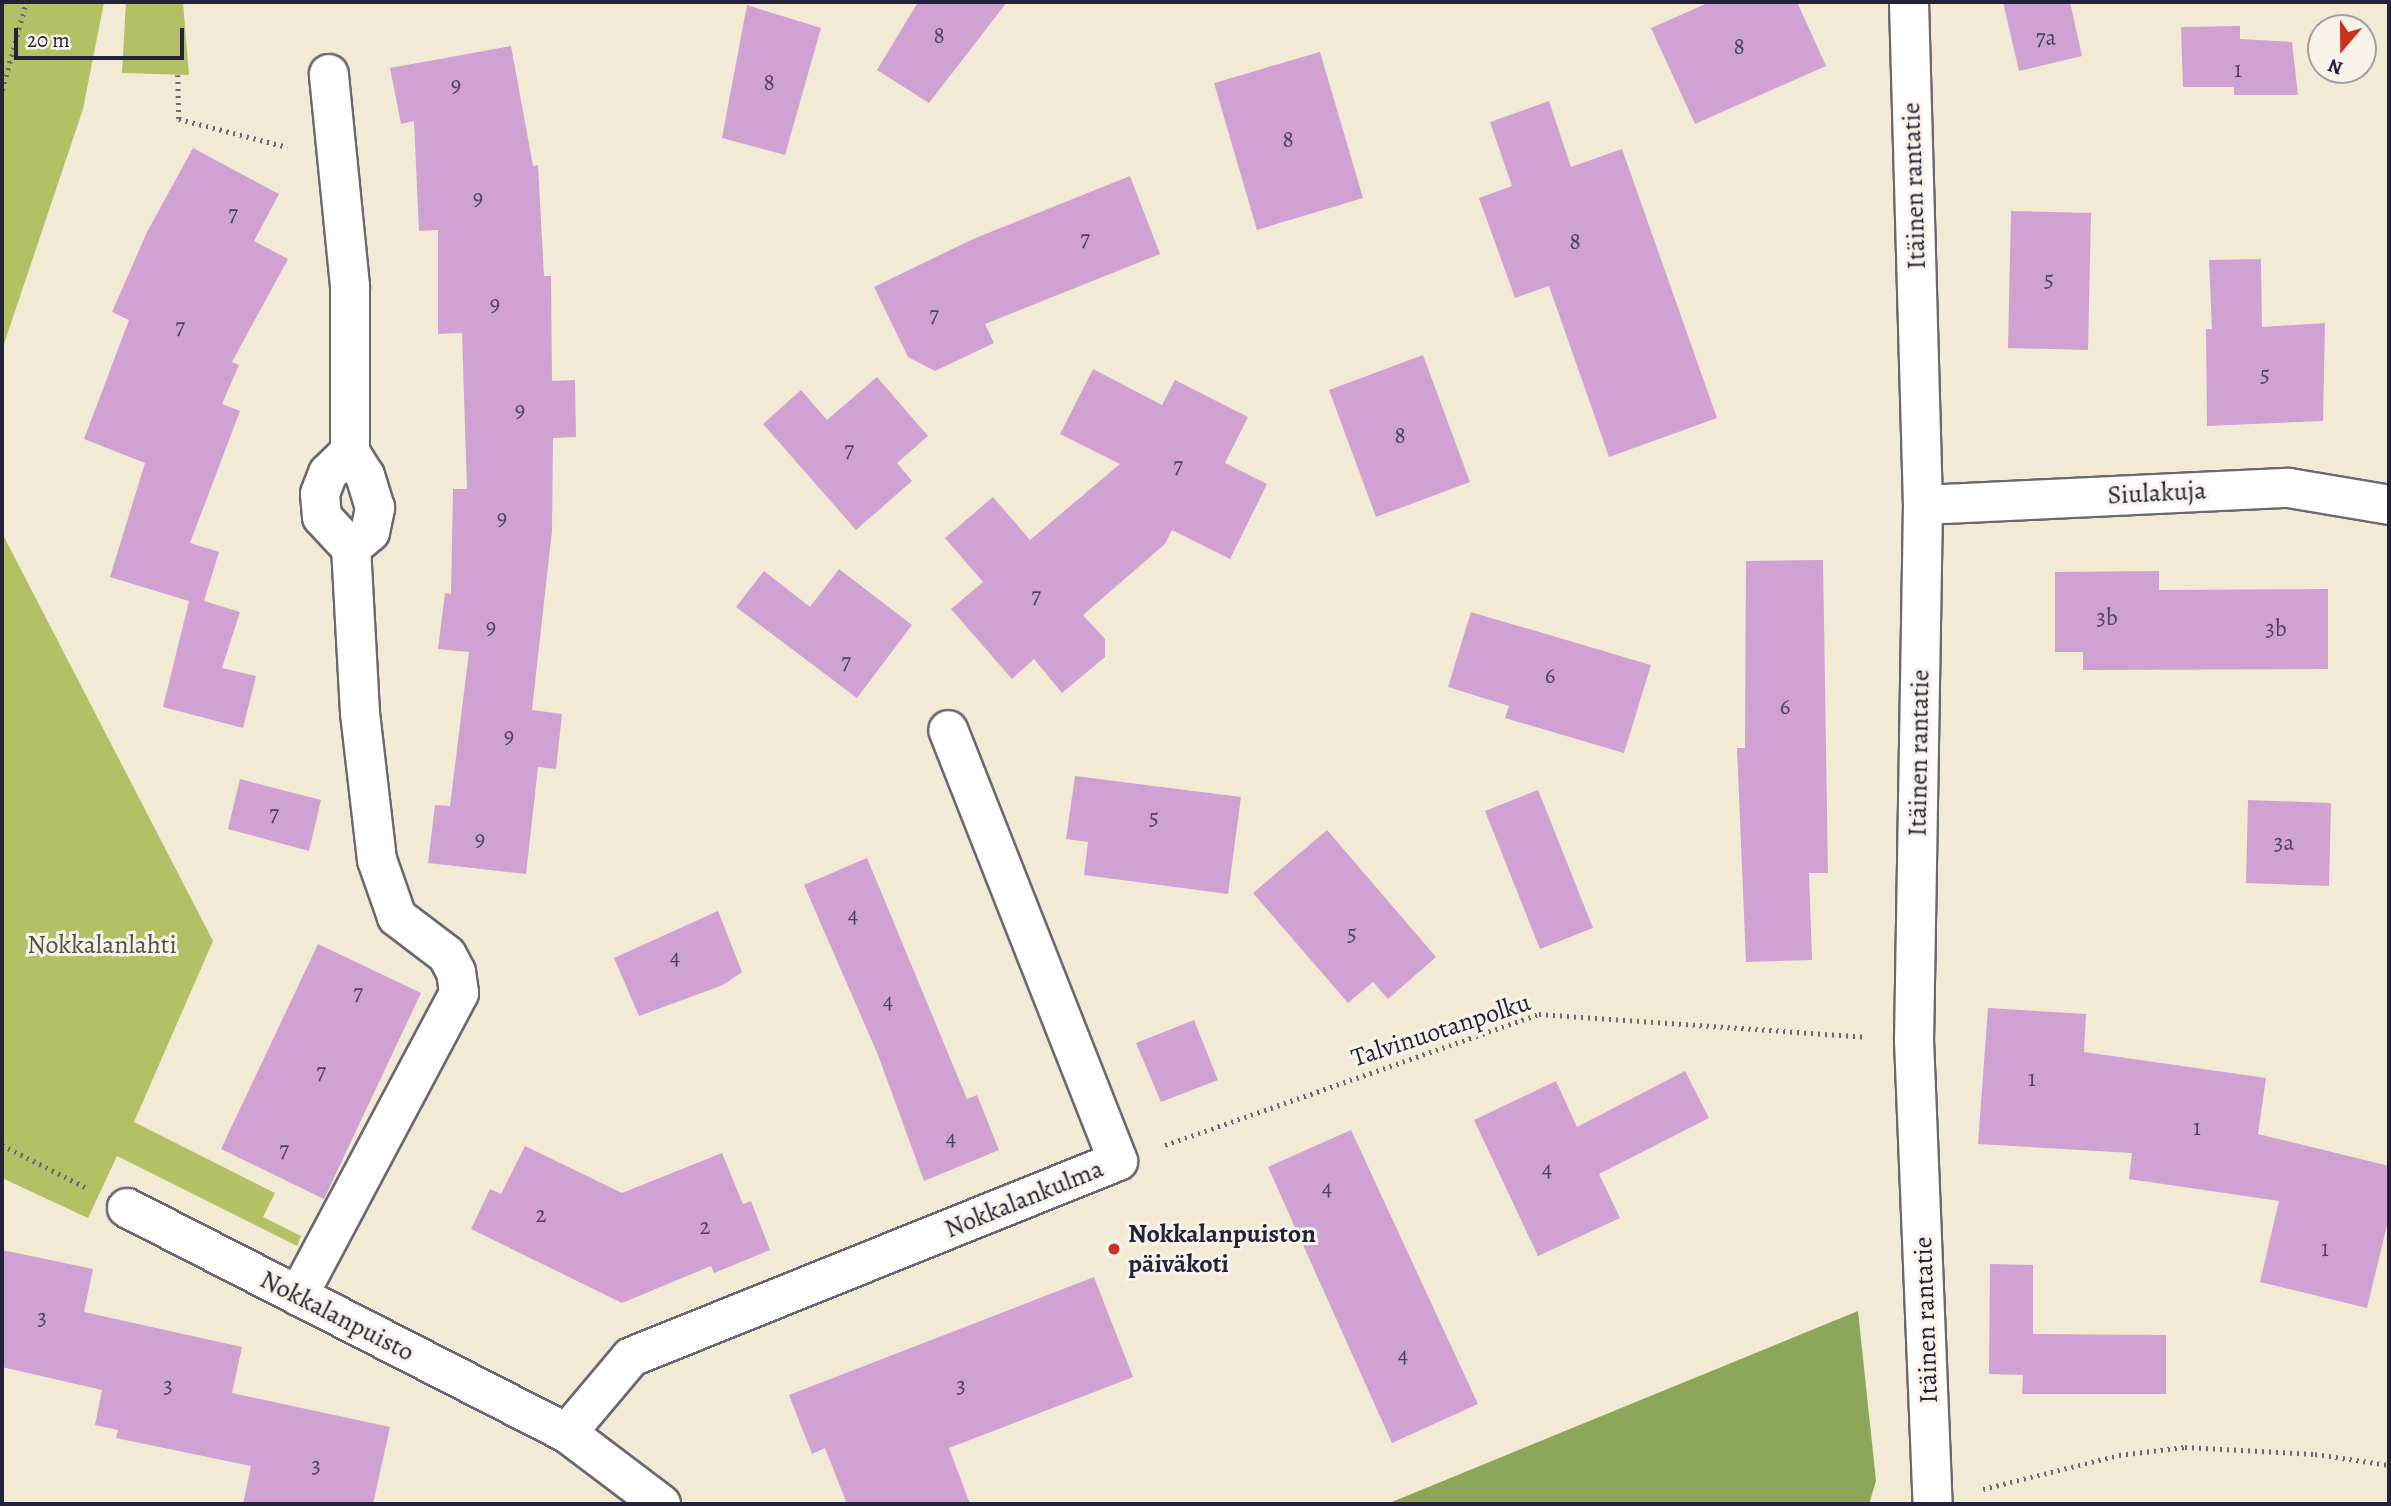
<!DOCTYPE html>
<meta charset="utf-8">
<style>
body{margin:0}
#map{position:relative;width:2391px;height:1506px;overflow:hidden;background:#f2ead4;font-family:Alegreya,serif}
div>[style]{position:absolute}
.green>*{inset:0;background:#b1c163}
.forest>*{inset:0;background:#8ca759}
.building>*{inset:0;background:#cfa2d3}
.path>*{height:4.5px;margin-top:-2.25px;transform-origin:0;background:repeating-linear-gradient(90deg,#6b6871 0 2px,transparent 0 7px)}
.roads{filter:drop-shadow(2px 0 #6b6871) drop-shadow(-2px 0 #6b6871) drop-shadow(0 2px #6b6871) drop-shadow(0 -2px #6b6871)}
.minor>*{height:38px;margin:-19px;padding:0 19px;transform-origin:19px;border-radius:19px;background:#fff}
.dots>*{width:19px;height:19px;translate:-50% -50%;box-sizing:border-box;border:4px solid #f7f3e8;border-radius:50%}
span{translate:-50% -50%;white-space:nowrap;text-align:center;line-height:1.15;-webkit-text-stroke:6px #f7f3e8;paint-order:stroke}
.number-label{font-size:23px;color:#4d4261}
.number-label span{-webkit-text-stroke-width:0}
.street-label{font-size:26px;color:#22223b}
.park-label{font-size:26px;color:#4d5247}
.poi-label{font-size:26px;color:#22223b;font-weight:700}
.left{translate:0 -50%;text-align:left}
.frame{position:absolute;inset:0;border:4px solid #22223b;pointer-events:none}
.north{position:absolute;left:2307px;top:14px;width:70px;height:70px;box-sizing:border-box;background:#f7f3e8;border:2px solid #a29fa3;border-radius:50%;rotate:200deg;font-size:19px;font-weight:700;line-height:28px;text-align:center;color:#22223b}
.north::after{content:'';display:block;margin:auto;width:24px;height:32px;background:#c8321e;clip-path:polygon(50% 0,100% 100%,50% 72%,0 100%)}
.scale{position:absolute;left:14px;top:28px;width:170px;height:32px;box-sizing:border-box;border:4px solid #22223b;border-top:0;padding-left:9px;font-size:21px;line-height:24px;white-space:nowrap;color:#22223b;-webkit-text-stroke:5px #f7f3e8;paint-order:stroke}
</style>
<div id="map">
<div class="green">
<div style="clip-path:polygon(2px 2px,104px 2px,83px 109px,2px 350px)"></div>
<div style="clip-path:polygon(126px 2px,183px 2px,189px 75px,122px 73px)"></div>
<div style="clip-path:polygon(2px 533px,213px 941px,134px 1122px,275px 1193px,263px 1217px,301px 1236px,297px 1246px,117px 1156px,88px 1218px,2px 1178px)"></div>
</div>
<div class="forest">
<div style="clip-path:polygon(1858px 1311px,1876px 1481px,1869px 1504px,1387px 1504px)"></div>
</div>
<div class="building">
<div style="clip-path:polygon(918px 2px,1007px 2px,929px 103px,877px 70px)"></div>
<div style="clip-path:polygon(1710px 2px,1797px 2px,1826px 66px,1695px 124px,1651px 28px)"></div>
<div style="clip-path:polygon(2003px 2px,2070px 2px,2082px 56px,2019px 71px)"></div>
<div style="clip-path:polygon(747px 5px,821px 28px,785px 155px,722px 138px)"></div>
<div style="clip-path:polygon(2240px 26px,2240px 39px,2292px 42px,2298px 95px,2234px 95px,2234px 87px,2183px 87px,2181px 27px)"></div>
<div style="clip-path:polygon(511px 46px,533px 166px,538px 165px,544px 276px,551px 276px,552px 381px,575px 380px,576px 437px,553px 438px,552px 531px,532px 710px,562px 714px,556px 769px,538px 767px,526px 874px,428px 863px,435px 805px,450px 806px,469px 652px,438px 649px,445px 593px,451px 594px,453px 489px,467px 489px,462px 333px,438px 334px,438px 230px,419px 231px,414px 121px,401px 124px,390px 68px)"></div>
<div style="clip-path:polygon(1320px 52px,1363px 198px,1257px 230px,1214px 83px)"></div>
<div style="clip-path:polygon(1549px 101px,1571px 167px,1622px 149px,1717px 418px,1609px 457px,1549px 286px,1515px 298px,1479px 198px,1512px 186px,1490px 122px)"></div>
<div style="clip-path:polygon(193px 148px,279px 194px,254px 241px,288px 259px,232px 362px,239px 365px,222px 404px,240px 411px,190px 543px,219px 552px,204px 601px,240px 612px,222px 668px,256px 676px,243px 728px,163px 707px,189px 601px,110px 577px,145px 463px,84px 439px,129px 320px,112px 312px,147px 232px)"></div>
<div style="clip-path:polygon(1130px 176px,1160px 254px,985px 324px,994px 343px,935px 371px,908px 357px,874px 287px,973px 239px)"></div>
<div style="clip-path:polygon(2011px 211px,2091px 213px,2088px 350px,2008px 348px)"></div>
<div style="clip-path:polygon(2261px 259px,2262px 327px,2325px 323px,2323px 421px,2207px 426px,2206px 329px,2212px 329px,2209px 260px)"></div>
<div style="clip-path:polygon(1423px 355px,1470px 482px,1376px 517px,1329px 390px)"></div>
<div style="clip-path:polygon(1093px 369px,1162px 405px,1175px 380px,1248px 417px,1225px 463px,1267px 484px,1230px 559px,1172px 530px,1165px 544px,1083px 615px,1105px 639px,1105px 657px,1062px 693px,1034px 659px,1012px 679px,951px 609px,983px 582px,945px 538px,993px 497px,1030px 540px,1120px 464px,1060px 434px)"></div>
<div style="clip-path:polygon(877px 377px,928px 436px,897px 463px,912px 481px,856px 530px,763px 424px,801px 390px,827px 420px)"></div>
<div style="clip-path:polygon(1823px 560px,1828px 873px,1809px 873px,1812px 960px,1746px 962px,1737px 748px,1745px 748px,1746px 561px)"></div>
<div style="clip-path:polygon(839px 569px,912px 625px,857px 698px,736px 607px,764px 571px,810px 607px)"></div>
<div style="clip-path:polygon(2159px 571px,2159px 590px,2328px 589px,2328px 669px,2083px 670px,2083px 652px,2055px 652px,2055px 572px)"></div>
<div style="clip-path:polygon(1471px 612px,1651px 665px,1624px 753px,1505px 718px,1509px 706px,1448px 687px)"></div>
<div style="clip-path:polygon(1075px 776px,1241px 797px,1228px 894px,1084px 875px,1088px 842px,1066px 839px)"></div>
<div style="clip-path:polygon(240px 779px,321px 800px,309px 851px,228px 829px)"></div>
<div style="clip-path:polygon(1538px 790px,1593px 928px,1540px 949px,1485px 811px)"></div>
<div style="clip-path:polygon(2248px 800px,2331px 803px,2329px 886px,2246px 883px)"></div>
<div style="clip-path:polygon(1327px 830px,1436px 957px,1388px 999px,1373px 982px,1348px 1003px,1253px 893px)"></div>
<div style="clip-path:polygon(867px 858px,967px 1099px,977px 1095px,999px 1150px,924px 1181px,878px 1055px,804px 885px)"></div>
<div style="clip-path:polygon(718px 911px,742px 972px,723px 985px,639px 1016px,614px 958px)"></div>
<div style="clip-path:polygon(318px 944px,421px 993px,324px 1199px,221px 1149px)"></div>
<div style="clip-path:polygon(1988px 1008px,2086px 1014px,2084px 1052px,2266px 1078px,2258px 1134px,2389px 1166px,2389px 1217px,2367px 1308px,2260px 1282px,2279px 1201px,2129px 1179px,2132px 1153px,1978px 1144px)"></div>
<div style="clip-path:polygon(1194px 1020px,1218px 1080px,1161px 1102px,1136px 1043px)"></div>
<div style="clip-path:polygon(1685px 1071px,1709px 1118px,1599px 1174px,1620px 1218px,1538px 1256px,1474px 1120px,1556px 1081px,1577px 1127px)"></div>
<div style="clip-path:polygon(1351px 1130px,1478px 1404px,1392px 1443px,1268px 1167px)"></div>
<div style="clip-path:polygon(525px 1146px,622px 1193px,722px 1153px,743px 1204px,751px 1201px,770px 1250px,714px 1273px,711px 1266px,622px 1303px,471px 1229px,490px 1189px,501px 1194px)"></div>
<div style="clip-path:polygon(2px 1250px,93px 1269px,84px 1312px,242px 1347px,232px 1393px,390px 1427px,373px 1504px,243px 1504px,251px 1466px,116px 1438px,118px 1430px,95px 1425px,102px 1390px,2px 1367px)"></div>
<div style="clip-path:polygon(1990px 1264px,2033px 1265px,2033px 1334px,2166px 1335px,2166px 1394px,2022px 1394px,2023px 1375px,1989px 1374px)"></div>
<div style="clip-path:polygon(1094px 1277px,1133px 1377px,949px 1448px,970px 1504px,847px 1504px,825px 1448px,812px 1454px,789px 1395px)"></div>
</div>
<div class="path">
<div style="left:178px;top:75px;width:44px;rotate:88.7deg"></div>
<div style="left:179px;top:119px;width:112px;rotate:14.5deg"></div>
<div style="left:2px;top:90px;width:91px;rotate:-74.7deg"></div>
<div style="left:2px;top:1145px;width:93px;rotate:26.8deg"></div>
<div style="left:1165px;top:1145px;width:396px;rotate:-19.3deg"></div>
<div style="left:1539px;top:1014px;width:327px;rotate:4deg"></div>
<div style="left:1983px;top:1489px;width:140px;rotate:-14deg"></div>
<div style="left:2119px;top:1455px;width:66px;rotate:-6.9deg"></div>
<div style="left:2185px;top:1447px;width:130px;rotate:3.1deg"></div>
<div style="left:2315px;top:1454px;width:75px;rotate:8.5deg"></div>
</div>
<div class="roads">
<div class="minor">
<div style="left:1909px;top:2px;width:503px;rotate:88.41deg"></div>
<div style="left:1923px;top:505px;width:535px;rotate:90.96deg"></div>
<div style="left:1914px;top:1040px;width:464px;rotate:87.7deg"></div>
<div style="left:350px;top:452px;width:30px;rotate:136deg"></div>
<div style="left:328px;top:473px;width:22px;rotate:111deg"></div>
<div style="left:320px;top:494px;width:23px;rotate:85deg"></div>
<div style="left:322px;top:517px;width:42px;rotate:46.9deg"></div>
<div style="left:1923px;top:505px;width:366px;rotate:-2.7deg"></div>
<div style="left:2289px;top:488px;width:101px;rotate:9.6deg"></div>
<div style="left:127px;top:1208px;width:494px;rotate:27.1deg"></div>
<div style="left:567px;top:1433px;width:118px;rotate:37.1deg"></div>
<div style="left:298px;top:1296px;width:343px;rotate:-62deg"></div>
<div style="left:459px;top:993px;width:21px;rotate:-98deg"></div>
<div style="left:456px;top:972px;width:19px;rotate:-118deg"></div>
<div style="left:447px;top:955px;width:63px;rotate:-142.8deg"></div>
<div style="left:397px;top:917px;width:60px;rotate:-109.3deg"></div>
<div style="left:377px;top:860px;width:148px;rotate:-96.6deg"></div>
<div style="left:360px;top:713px;width:165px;rotate:-93.1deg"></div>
<div style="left:351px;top:548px;width:25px;rotate:-40deg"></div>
<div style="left:370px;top:532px;width:25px;rotate:-78deg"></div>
<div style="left:375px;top:508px;width:34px;rotate:-107deg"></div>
<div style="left:365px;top:476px;width:28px;rotate:-122deg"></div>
<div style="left:350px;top:452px;width:166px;rotate:-90deg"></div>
<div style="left:350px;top:286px;width:213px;rotate:-95.7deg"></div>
<div style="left:567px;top:1433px;width:99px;rotate:-49.9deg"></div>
<div style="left:631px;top:1357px;width:525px;rotate:-21.92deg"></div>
<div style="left:1118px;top:1161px;width:463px;rotate:-111.5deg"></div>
</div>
</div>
<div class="dots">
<div style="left:1114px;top:1249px;background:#c8321e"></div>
</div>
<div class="number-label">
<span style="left:939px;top:36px">8</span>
<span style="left:2046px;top:38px">7a</span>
<span style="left:1739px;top:47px">8</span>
<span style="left:2238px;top:70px">1</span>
<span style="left:769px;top:83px">8</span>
<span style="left:456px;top:85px">9</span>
<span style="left:1288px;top:140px">8</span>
<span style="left:478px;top:198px">9</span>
<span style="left:233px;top:214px">7</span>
<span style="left:1085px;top:239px">7</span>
<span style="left:1575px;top:242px">8</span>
<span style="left:2049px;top:280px">5</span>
<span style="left:495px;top:304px">9</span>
<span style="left:934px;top:315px">7</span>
<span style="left:180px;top:327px">7</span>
<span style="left:2265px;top:375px">5</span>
<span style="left:520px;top:410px">9</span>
<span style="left:1400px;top:436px">8</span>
<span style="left:849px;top:450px">7</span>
<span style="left:1178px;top:466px">7</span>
<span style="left:502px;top:518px">9</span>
<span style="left:1036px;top:596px">7</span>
<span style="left:2107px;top:618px">3b</span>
<span style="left:491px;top:627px">9</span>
<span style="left:2276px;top:629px">3b</span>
<span style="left:846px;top:662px">7</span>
<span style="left:1550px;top:676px">6</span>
<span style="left:1785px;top:707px">6</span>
<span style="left:509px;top:736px">9</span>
<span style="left:274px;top:814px">7</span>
<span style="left:1154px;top:818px">5</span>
<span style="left:480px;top:839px">9</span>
<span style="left:2284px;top:843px">3a</span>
<span style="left:853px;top:915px">4</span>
<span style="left:1352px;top:934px">5</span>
<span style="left:675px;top:957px">4</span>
<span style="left:358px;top:993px">7</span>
<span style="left:888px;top:1001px">4</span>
<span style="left:321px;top:1072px">7</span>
<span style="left:2032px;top:1079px">1</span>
<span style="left:2197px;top:1128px">1</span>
<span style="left:951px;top:1138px">4</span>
<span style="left:284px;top:1150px">7</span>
<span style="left:1547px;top:1169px">4</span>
<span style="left:1327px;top:1188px">4</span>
<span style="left:541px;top:1215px">2</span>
<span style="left:705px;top:1227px">2</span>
<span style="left:2325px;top:1249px">1</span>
<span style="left:42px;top:1318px">3</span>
<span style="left:1403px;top:1355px">4</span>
<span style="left:168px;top:1386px">3</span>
<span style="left:961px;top:1386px">3</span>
<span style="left:316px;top:1466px">3</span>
</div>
<div class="street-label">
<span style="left:1914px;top:186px;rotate:-92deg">Itäinen rantatie</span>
<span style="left:2157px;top:493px;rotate:-3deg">Siulakuja</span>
<span style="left:1919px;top:753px;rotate:-89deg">Itäinen rantatie</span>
<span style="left:1441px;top:1030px;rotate:-18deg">Talvinuotanpolku</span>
<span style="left:1024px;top:1199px;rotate:-22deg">Nokkalankulma</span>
<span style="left:337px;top:1316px;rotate:27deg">Nokkalanpuisto</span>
<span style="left:1926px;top:1320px;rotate:-92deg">Itäinen rantatie</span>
</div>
<div class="park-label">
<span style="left:102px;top:945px">Nokkalanlahti</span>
</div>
<div class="poi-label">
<span class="left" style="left:1128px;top:1249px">Nokkalanpuiston<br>päiväkoti</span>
</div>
<div class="frame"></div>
<div class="north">N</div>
<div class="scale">20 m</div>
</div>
